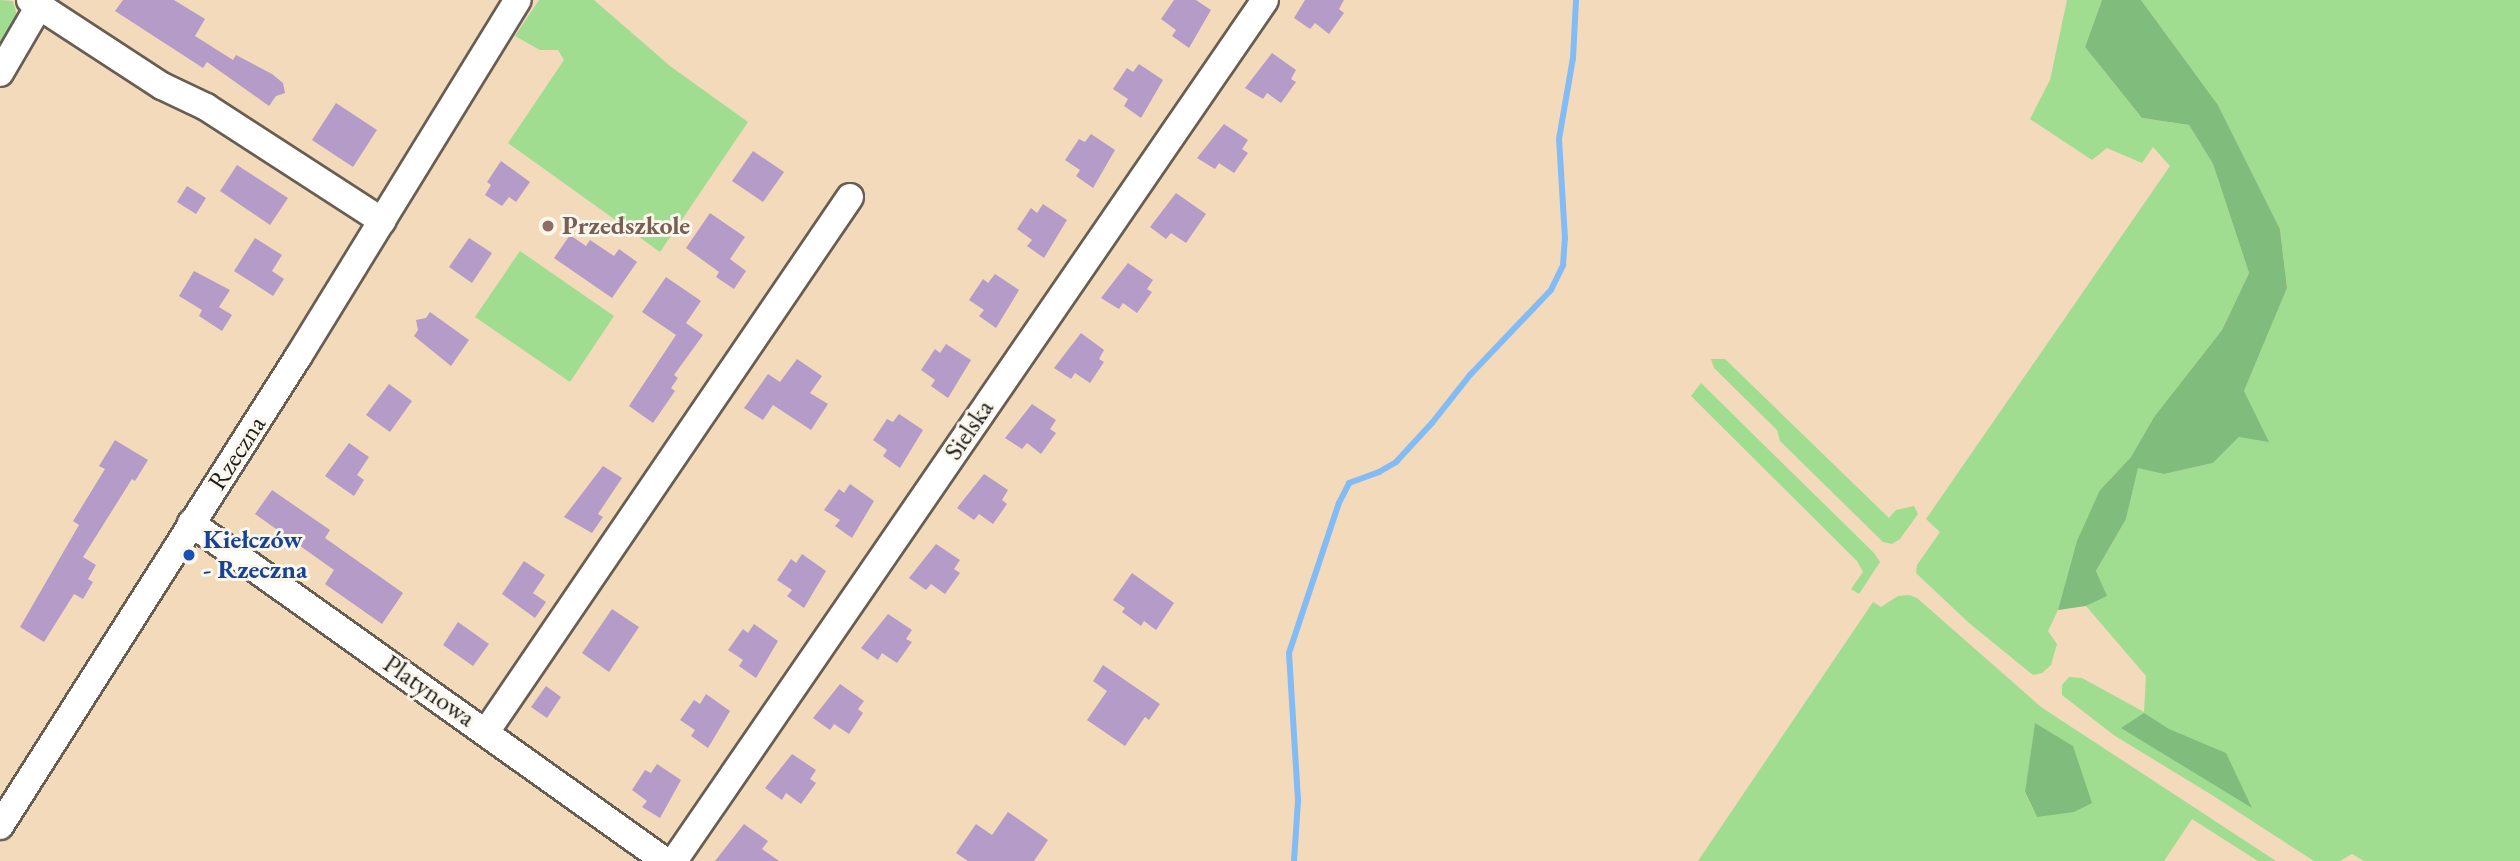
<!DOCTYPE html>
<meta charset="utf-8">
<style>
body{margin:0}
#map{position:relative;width:2520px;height:861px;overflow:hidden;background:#f2dabb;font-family:"EB Garamond",serif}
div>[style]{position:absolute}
.green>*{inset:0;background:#a1dd91}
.forest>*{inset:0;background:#80bc7b}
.stream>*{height:6px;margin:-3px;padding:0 3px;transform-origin:3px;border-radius:3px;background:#83bcf4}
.building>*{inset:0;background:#b59cc8}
.roads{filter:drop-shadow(2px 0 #675e54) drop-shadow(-2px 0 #675e54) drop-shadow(0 2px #675e54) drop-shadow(0 -2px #675e54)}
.minor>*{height:26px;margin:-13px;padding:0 13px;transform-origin:13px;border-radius:13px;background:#fff}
.dots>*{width:19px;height:19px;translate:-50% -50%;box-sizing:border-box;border:4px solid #fbf7ec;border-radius:50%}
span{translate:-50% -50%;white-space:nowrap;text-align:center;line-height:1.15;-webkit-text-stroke:6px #fbf7ec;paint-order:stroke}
.education-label{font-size:26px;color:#785e54;font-weight:700}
.left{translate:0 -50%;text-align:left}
.street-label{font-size:26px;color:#1c1c1c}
.transit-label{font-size:26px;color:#164399;font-weight:700}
</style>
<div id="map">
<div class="green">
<div style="clip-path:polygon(0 0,13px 1px,17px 16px,0 55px)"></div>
<div style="clip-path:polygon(539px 0,594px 0,670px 66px,748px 122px,660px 252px,508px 143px,564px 60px,558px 50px,540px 50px,515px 36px)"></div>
<div style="clip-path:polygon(2067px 0,2102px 0,2085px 47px,2142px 118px,2189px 125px,2213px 164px,2249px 273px,2222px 330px,2154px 417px,2131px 457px,2100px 490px,2058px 610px,2048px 631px,2057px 644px,2051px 665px,2042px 673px,2033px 675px,1969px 623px,1916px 573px,1917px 565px,1940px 532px,1926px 519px,2170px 166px,2153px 147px,2142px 163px,2107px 148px,2092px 160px,2030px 119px,2050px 80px)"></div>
<div style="clip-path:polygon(2141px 0,2520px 0,2520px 861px,2364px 861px,2352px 854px,2340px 861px,2314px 861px,2212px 795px,2115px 736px,2062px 695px,2062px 685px,2069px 677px,2082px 678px,2144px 712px,2146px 676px,2086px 606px,2106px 596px,2096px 571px,2126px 519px,2138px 467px,2164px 474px,2213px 463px,2239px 437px,2244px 391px,2287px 288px,2280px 229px,2218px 105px)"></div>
<div style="clip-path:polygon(520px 251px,614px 316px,570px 382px,475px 317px)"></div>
<div style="clip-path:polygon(1711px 359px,1725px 359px,1889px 518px,1896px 510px,1914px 506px,1918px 514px,1900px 539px,1892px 544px,1883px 542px,1780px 441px,1777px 430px,1714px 368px)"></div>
<div style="clip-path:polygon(1701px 383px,1874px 553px,1880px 562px,1859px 594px,1851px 589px,1863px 572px,1857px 561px,1691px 396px)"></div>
<div style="clip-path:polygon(evenodd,1909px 595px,1917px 598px,2041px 707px,2276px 861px,2258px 861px,2192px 819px,2164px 861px,1698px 861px,1873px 602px,1881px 607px,1898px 596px,1909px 595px,2035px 724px,2037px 817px,2025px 793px,2035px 724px)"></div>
</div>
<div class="forest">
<div style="clip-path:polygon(2102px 0,2141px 0,2218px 105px,2280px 229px,2287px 288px,2244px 391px,2269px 442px,2239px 437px,2213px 463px,2164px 474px,2138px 468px,2126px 519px,2096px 571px,2107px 596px,2086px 606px,2058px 610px,2077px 541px,2100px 490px,2131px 457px,2154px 417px,2222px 330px,2249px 273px,2213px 164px,2189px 125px,2142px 118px,2085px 47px)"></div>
<div style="clip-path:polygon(2144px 713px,2169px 729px,2226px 753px,2252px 808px,2121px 728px)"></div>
<div style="clip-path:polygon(2035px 723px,2073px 746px,2092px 803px,2074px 812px,2037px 817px,2025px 792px)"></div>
</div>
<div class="stream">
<div style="left:1294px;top:861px;width:61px;rotate:-86.2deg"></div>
<div style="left:1298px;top:800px;width:147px;rotate:-93.5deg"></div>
<div style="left:1289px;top:653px;width:158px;rotate:-71.6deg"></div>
<div style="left:1339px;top:503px;width:22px;rotate:-63deg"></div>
<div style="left:1349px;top:483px;width:32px;rotate:-20deg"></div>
<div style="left:1379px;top:472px;width:20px;rotate:-30deg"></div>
<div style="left:1396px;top:462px;width:53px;rotate:-47.3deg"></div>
<div style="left:1432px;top:423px;width:61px;rotate:-51.6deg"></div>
<div style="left:1470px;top:375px;width:117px;rotate:-46.4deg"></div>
<div style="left:1551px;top:290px;width:28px;rotate:-64deg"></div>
<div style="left:1563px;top:265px;width:26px;rotate:-86deg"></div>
<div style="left:1565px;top:239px;width:100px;rotate:-93.4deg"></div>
<div style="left:1559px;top:139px;width:82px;rotate:-80.2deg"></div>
<div style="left:1573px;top:58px;width:58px;rotate:-87deg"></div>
</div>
<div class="building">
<div style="clip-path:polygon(123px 0,174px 0,205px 19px,195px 36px,233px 60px,236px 55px,272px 74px,283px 83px,285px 93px,276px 96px,269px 106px,207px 62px,203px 68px,115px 11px)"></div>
<div style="clip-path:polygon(1174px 0,1196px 0,1211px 10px,1189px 48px,1172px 36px,1176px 30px,1161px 19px)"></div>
<div style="clip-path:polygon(1305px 0,1344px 0,1339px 9px,1344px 13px,1329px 34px,1315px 23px,1310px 29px,1294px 18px)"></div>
<div style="clip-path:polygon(1272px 53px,1296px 70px,1291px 79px,1296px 82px,1281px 103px,1267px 93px,1263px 99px,1245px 88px)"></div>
<div style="clip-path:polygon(1139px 64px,1163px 80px,1141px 118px,1124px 106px,1128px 99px,1113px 89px,1127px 68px,1133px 72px)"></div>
<div style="clip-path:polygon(336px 103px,377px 130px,353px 167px,312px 140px)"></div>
<div style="clip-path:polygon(1224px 124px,1248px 140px,1242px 149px,1248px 153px,1234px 173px,1219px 163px,1215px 169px,1197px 158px)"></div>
<div style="clip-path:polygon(1091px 134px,1115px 150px,1093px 188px,1076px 176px,1080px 170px,1065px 160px,1079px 139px,1085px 142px)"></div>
<div style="clip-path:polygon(753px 151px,784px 172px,763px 202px,732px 181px)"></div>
<div style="clip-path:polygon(501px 161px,530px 182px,516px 202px,509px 197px,502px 206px,485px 195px,491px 185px,487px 182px)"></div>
<div style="clip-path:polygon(237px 165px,288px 198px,270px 225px,220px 191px)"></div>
<div style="clip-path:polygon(187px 186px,206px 198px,196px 214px,177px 202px)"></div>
<div style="clip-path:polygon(1176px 193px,1206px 214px,1186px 243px,1171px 233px,1166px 239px,1150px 227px)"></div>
<div style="clip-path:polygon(1043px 204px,1067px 220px,1044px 258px,1027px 246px,1032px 240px,1017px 229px,1031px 208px,1037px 213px)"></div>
<div style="clip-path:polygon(710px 213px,745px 237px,730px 259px,746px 271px,734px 289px,716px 277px,719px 272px,686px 248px)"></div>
<div style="clip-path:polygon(570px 235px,586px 246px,590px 240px,614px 256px,619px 249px,637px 262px,612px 298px,554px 258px)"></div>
<div style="clip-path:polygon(255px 238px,282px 255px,272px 271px,284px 279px,273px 296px,234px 271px)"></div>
<div style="clip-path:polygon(469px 238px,492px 253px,472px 283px,449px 267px)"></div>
<div style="clip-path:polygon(1128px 263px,1153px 280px,1147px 289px,1152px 292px,1137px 313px,1123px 303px,1119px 309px,1101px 298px)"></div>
<div style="clip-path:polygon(194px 271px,230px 290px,219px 307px,232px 315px,222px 331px,199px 316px,202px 310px,179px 296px)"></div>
<div style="clip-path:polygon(995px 274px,1019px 290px,996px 328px,979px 316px,984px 310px,969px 300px,983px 279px,988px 283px)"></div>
<div style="clip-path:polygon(666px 277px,701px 301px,686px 323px,703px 335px,674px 375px,678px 378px,671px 388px,675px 391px,653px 423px,629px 406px,676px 335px,642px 312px)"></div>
<div style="clip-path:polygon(430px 312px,469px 340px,451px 366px,414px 336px,418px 330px,416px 320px,426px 318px)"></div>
<div style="clip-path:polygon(1081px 333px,1104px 350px,1099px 359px,1104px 362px,1090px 383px,1075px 373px,1071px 379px,1054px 368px)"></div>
<div style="clip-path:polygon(946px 344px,971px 360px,948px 398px,931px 386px,935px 380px,921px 370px,935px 349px,940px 353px)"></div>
<div style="clip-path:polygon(797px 359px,822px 376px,810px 393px,828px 404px,811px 430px,773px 405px,763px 420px,744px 408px,768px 374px,780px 382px)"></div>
<div style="clip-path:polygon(389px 384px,412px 401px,390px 432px,366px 415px)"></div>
<div style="clip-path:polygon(1032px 404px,1056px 420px,1050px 429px,1056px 433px,1041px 454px,1027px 443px,1022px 449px,1005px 438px)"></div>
<div style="clip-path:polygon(899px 414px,923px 430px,900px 468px,883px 456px,887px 450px,873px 440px,887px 419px,893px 422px)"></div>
<div style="clip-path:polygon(115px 440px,148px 460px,135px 481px,132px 479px,83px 557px,96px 565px,88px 579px,93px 582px,83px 599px,74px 594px,44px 642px,20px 627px,79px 525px,73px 521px,105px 469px,99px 466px)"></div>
<div style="clip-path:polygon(349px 443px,369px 457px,357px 475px,364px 480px,354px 496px,325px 476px)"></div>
<div style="clip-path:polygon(603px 466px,622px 478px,598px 514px,603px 517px,592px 533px,564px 517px)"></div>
<div style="clip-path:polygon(984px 474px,1008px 490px,1002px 500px,1007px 504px,993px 524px,979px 514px,974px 520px,957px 508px)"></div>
<div style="clip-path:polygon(850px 484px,874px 501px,852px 538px,835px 526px,840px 520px,824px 510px,839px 489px,844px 493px)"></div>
<div style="clip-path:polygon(272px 490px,330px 530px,325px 538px,403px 593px,382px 624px,325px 584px,334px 570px,255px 514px)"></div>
<div style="clip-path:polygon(936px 544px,960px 560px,954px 569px,960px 573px,945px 594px,931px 584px,926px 590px,909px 578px)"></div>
<div style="clip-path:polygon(802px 554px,826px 571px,804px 608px,787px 596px,792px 590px,777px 580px,791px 559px,796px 563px)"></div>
<div style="clip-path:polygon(524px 561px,545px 575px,533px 593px,546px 602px,535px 618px,502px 594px)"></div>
<div style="clip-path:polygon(1132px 573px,1174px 603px,1156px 630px,1144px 621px,1141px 626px,1122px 612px,1125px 608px,1113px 600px)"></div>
<div style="clip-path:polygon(612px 609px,639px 627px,609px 672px,582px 653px)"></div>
<div style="clip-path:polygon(888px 614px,912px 630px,906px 639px,912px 642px,897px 663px,882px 653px,878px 660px,861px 648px)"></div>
<div style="clip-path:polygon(458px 622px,489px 644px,473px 666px,443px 645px)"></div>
<div style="clip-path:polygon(754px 624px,778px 641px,756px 678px,739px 666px,743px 660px,728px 650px,743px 629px,748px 633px)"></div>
<div style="clip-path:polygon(1103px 665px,1160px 704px,1149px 720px,1145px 717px,1125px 746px,1087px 720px,1107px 691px,1093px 681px)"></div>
<div style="clip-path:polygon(840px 684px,864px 701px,858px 709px,863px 713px,849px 734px,834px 724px,830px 730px,813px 718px)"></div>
<div style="clip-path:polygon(546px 686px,561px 697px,547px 718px,531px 707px)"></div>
<div style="clip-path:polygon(706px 694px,730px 711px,708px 748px,691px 736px,695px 730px,680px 720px,694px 700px,700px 704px)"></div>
<div style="clip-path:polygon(792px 754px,816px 770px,810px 779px,816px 783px,801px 804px,786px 793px,782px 800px,765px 788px)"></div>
<div style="clip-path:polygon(657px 764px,681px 780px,660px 818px,642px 807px,647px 801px,632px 790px,645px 770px,651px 773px)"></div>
<div style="clip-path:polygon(1008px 812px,1048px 840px,1034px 861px,968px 861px,956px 853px,976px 824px,992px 835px)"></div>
<div style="clip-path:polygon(744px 824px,768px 841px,762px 849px,779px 861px,715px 861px)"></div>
</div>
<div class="roads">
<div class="minor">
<div style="left:30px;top:0;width:158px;rotate:33.1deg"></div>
<div style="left:162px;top:86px;width:49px;rotate:25.5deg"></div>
<div style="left:206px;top:107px;width:210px;rotate:32.9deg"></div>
<div style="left:0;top:73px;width:78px;rotate:-59.8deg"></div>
<div style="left:191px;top:523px;width:582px;rotate:35.49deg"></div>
<div style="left:486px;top:732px;width:647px;rotate:-55.77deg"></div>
<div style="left:0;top:826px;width:556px;rotate:-57.57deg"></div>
<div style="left:298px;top:357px;width:419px;rotate:-58.4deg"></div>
<div style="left:674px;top:861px;width:1044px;rotate:-55.53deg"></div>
</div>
</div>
<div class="dots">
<div style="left:548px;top:226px;background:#8d6e63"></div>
<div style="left:189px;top:555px;background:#1a4fb4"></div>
</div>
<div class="education-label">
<span class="left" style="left:562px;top:226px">Przedszkole</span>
</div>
<div class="street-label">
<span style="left:969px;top:430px;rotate:-56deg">Sielska</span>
<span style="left:237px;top:453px;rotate:-57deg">Rzeczna</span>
<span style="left:429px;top:691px;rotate:35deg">Platynowa</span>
</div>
<div class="transit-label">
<span class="left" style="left:203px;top:555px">Kiełczów<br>- Rzeczna</span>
</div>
</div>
